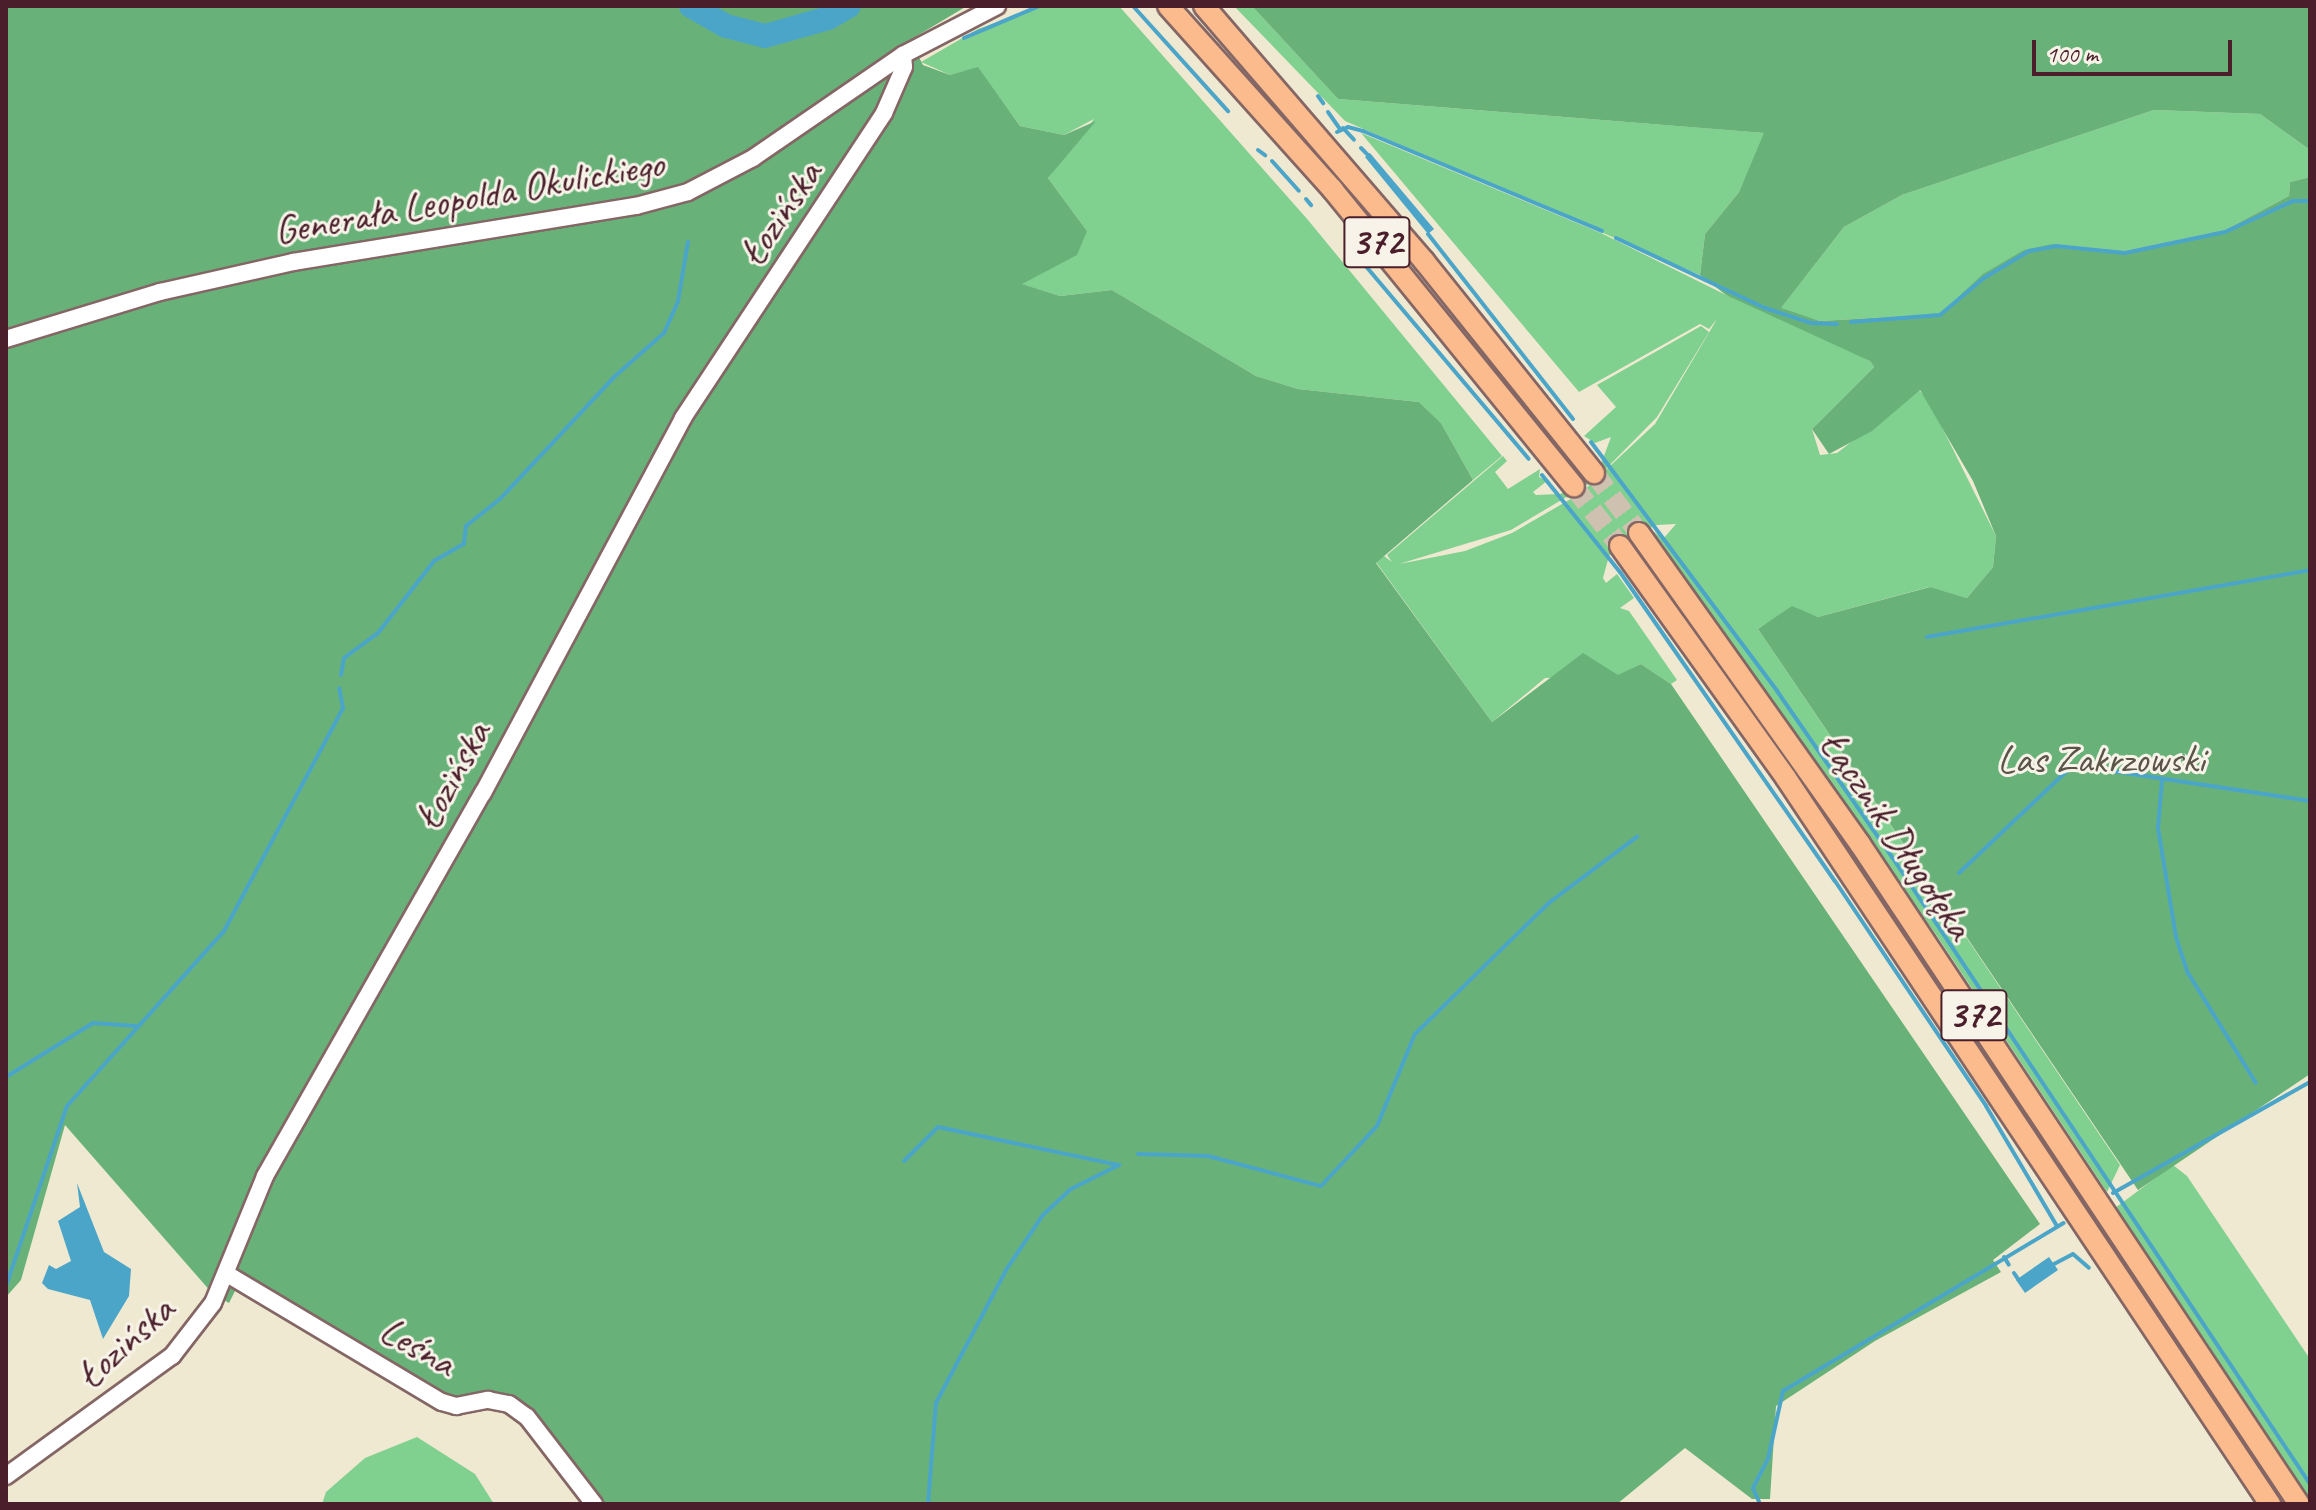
<!DOCTYPE html>
<meta charset="utf-8">
<style>
body{margin:0}
#map{position:relative;width:2316px;height:1510px;overflow:hidden;background:#f0e9d1;font-family:Caveat,sans-serif}
div>[style]{position:absolute}
.green>*{inset:0;background:#80d08f}
.forest>*{inset:0;background:#68b27a}
.water>*{inset:0;background:#4ba5c9}
.stream>*{height:4px;margin:-2px;padding:0 2px;transform-origin:2px;border-radius:2px;background:#4ba5c9}
.river>*{height:24px;margin:-12px;padding:0 12px;transform-origin:12px;border-radius:12px;background:#4ba5c9}
.major-tunnel>*{height:20px;margin-top:-10px;transform-origin:0;background:repeating-linear-gradient(90deg,#cfc1b0 0 20px,transparent 0 30px)}
.roads{filter:drop-shadow(2px 0 #846665) drop-shadow(-2px 0 #846665) drop-shadow(0 2px #846665) drop-shadow(0 -2px #846665)}
.minor>*{height:16px;margin:-8px;padding:0 8px;transform-origin:8px;border-radius:8px;background:#fff}
.major>*{height:20px;margin:-10px;padding:0 10px;transform-origin:10px;border-radius:10px;background:#fbbb8c}
span{translate:-50% -50%;white-space:nowrap;text-align:center;line-height:1.15;-webkit-text-stroke:6px #f7f3e8;paint-order:stroke}
.shield-label span{padding:2px 6px;background:#f7f3e8;border:2px solid;border-radius:6px;-webkit-text-stroke-width:0}
.shield-label{font-size:38px;color:#4a1f2b;font-weight:700}
.street-label{font-size:40px;color:#4a1f2b}
.park-label{font-size:40px;color:#5a5449}
.frame{position:absolute;inset:0;border:8px solid #4a1f2b;pointer-events:none}
.scale{position:absolute;left:2032px;top:40px;width:200px;height:36px;box-sizing:border-box;border:4px solid #4a1f2b;border-top:0;padding-left:10px;font-size:24px;line-height:28px;white-space:nowrap;color:#4a1f2b;-webkit-text-stroke:6px #f7f3e8;paint-order:stroke}
</style>
<div id="map">
<div class="green">
<div style="clip-path:polygon(1044px 6px,1119px 6px,1308px 220px,1502px 456px,1473px 480px,1441px 423px,1419px 402px,1298px 389px,1256px 376px,1112px 290px,1060px 296px,1021px 284px,1087px 231px,1048px 178px,1094px 119px,1064px 135px,1020px 126px,978px 68px,950px 75px,921px 62px,978px 29px)"></div>
<div style="clip-path:polygon(1234px 6px,1252px 6px,1338px 99px,1765px 133px,1739px 192px,1705px 234px,1700px 275px,1345px 121px)"></div>
<div style="clip-path:polygon(2154px 110px,2260px 114px,2310px 150px,2310px 177px,2290px 182px,2289px 196px,2225px 230px,2125px 251px,2053px 244px,1940px 314px,1820px 321px,1780px 309px,1844px 227px,1902px 195px)"></div>
<div style="clip-path:polygon(1361px 133px,1601px 233px,1726px 295px,1817px 327px,1870px 361px,1874px 367px,1812px 429px,1820px 455px,1837px 453px,1919px 390px,1930px 403px,1996px 536px,1993px 567px,1967px 598px,1929px 587px,1818px 617px,1792px 607px,1758px 629px,2120px 1165px,2107px 1192px,1939px 939px,1653px 531px,1663px 539px,1676px 524px,1657px 525px,1626px 538px,1609px 556px,1603px 578px,1606px 583px,1617px 574px,1634px 598px,1620px 608px,1629px 611px,1677px 680px,1671px 684px,1641px 664px,1618px 676px,1545px 678px,1492px 722px,1376px 562px,1384px 556px,1392px 562px,1387px 555px,1503px 456px,1507px 461px,1495px 472px,1508px 489px,1540px 469px,1539px 477px,1547px 481px,1533px 492px,1536px 495px,1560px 494px,1582px 485px,1601px 464px,1611px 437px,1595px 443px,1584px 436px,1616px 407px,1597px 385px,1701px 326px,1709px 332px,1657px 417px,1595px 480px,1511px 530px,1399px 564px,1465px 551px,1512px 533px,1581px 493px,1655px 424px,1717px 319px,1709px 329px,1700px 324px,1579px 392px)"></div>
<div style="clip-path:polygon(2173px 1165px,2187px 1176px,2310px 1359px,2310px 1500px,2115px 1208px)"></div>
<div style="clip-path:polygon(417px 1437px,475px 1474px,494px 1504px,322px 1504px,326px 1492px,365px 1458px)"></div>
</div>
<div class="forest">
<div style="clip-path:polygon(6px 6px,967px 6px,910px 40px,923px 65px,950px 75px,978px 67px,1020px 126px,1064px 135px,1096px 121px,1048px 178px,1087px 231px,1077px 255px,1022px 284px,1060px 296px,1112px 290px,1256px 376px,1298px 389px,1419px 402px,1441px 423px,1473px 480px,1376px 563px,1492px 722px,1583px 653px,1618px 675px,1641px 664px,1671px 684px,2040px 1224px,1993px 1260px,2001px 1272px,1875px 1341px,1776px 1406px,1770px 1499px,1752px 1499px,1685px 1448px,1617px 1504px,602px 1504px,527px 1411px,442px 1397px,238px 1285px,229px 1303px,212px 1293px,65px 1125px,21px 1280px,6px 1297px)"></div>
<div style="clip-path:polygon(1252px 6px,2310px 6px,2310px 150px,2260px 114px,2154px 110px,1902px 195px,1844px 227px,1781px 308px,1820px 321px,1940px 314px,1983px 274px,2024px 250px,2053px 244px,2125px 251px,2225px 230px,2289px 196px,2290px 182px,2310px 177px,2310px 1074px,2138px 1190px,1758px 629px,1792px 606px,1818px 617px,1930px 587px,1967px 598px,1993px 567px,1996px 536px,1973px 481px,1920px 390px,1872px 431px,1829px 454px,1812px 429px,1874px 367px,1870px 361px,1726px 295px,1700px 275px,1705px 234px,1739px 192px,1764px 133px,1338px 99px)"></div>
</div>
<div class="water">
<div style="clip-path:polygon(1370px 153px,1434px 229px,1428px 234px,1365px 157px)"></div>
<div style="clip-path:polygon(77px 1183px,104px 1252px,131px 1269px,129px 1296px,103px 1339px,90px 1300px,48px 1289px,42px 1283px,49px 1265px,56px 1269px,71px 1261px,58px 1221px,80px 1207px)"></div>
<div style="clip-path:polygon(2049px 1257px,2058px 1270px,2025px 1293px,2016px 1280px)"></div>
</div>
<div class="stream">
<div style="left:1133px;top:6px;width:142px;rotate:47.9deg"></div>
<div style="left:964px;top:38px;width:82px;rotate:-23.1deg"></div>
<div style="left:1318px;top:96px;width:9px;rotate:54deg"></div>
<div style="left:1328px;top:112px;width:21px;rotate:55deg"></div>
<div style="left:1343px;top:128px;width:16px;rotate:47deg"></div>
<div style="left:1337px;top:132px;width:12px;rotate:-24deg"></div>
<div style="left:1348px;top:127px;width:16px;rotate:15deg"></div>
<div style="left:1363px;top:131px;width:259px;rotate:22.7deg"></div>
<div style="left:1361px;top:148px;width:10px;rotate:45deg"></div>
<div style="left:1258px;top:150px;width:9px;rotate:36deg"></div>
<div style="left:1272px;top:161px;width:40px;rotate:48deg"></div>
<div style="left:1306px;top:199px;width:8px;rotate:50deg"></div>
<div style="left:1428px;top:234px;width:235px;rotate:51.9deg"></div>
<div style="left:1616px;top:238px;width:165px;rotate:25.2deg"></div>
<div style="left:1765px;top:308px;width:48px;rotate:18.1deg"></div>
<div style="left:1811px;top:323px;width:26px;rotate:2deg"></div>
<div style="left:1364px;top:264px;width:255px;rotate:49.8deg"></div>
<div style="left:1851px;top:322px;width:89px;rotate:-4.5deg"></div>
<div style="left:1940px;top:315px;width:57px;rotate:-40.1deg"></div>
<div style="left:1984px;top:278px;width:52px;rotate:-31deg"></div>
<div style="left:2029px;top:251px;width:27px;rotate:-10deg"></div>
<div style="left:2056px;top:246px;width:69px;rotate:5.8deg"></div>
<div style="left:2125px;top:253px;width:102px;rotate:-11.9deg"></div>
<div style="left:2225px;top:232px;width:75px;rotate:-24.5deg"></div>
<div style="left:2293px;top:201px;width:17px"></div>
<div style="left:1591px;top:442px;width:311px;rotate:53.2deg"></div>
<div style="left:1777px;top:691px;width:202px;rotate:55.3deg"></div>
<div style="left:1892px;top:857px;width:754px;rotate:56.31deg"></div>
<div style="left:1542px;top:475px;width:124px;rotate:51.2deg"></div>
<div style="left:1620px;top:572px;width:376px;rotate:55.2deg"></div>
<div style="left:1835px;top:881px;width:271px;rotate:56.1deg"></div>
<div style="left:1986px;top:1106px;width:139px;rotate:59.4deg"></div>
<div style="left:1927px;top:637px;width:389px;rotate:-9.9deg"></div>
<div style="left:341px;top:675px;width:17px;rotate:-80deg"></div>
<div style="left:344px;top:658px;width:42px;rotate:-36.3deg"></div>
<div style="left:378px;top:633px;width:91px;rotate:-52.1deg"></div>
<div style="left:434px;top:561px;width:34px;rotate:-30deg"></div>
<div style="left:464px;top:544px;width:18px;rotate:-84deg"></div>
<div style="left:466px;top:526px;width:43px;rotate:-38.5deg"></div>
<div style="left:500px;top:499px;width:167px;rotate:-46.9deg"></div>
<div style="left:614px;top:377px;width:67px;rotate:-41.3deg"></div>
<div style="left:664px;top:333px;width:35px;rotate:-66deg"></div>
<div style="left:678px;top:301px;width:60px;rotate:-80.4deg"></div>
<div style="left:2162px;top:781px;width:47px;rotate:94.9deg"></div>
<div style="left:2158px;top:828px;width:110px;rotate:80.6deg"></div>
<div style="left:2176px;top:937px;width:38px;rotate:72deg"></div>
<div style="left:2188px;top:973px;width:129px;rotate:58.3deg"></div>
<div style="left:1959px;top:873px;width:151px;rotate:-43.4deg"></div>
<div style="left:2069px;top:769px;width:43px;rotate:2.7deg"></div>
<div style="left:2112px;top:771px;width:200px;rotate:8.6deg"></div>
<div style="left:6px;top:1077px;width:102px;rotate:-31.8deg"></div>
<div style="left:93px;top:1023px;width:43px;rotate:4deg"></div>
<div style="left:1138px;top:1154px;width:70px;rotate:1.6deg"></div>
<div style="left:1208px;top:1156px;width:117px;rotate:14.9deg"></div>
<div style="left:1321px;top:1186px;width:82px;rotate:-47deg"></div>
<div style="left:1377px;top:1126px;width:100px;rotate:-67.6deg"></div>
<div style="left:1415px;top:1034px;width:189px;rotate:-44.4deg"></div>
<div style="left:1550px;top:902px;width:109px;rotate:-36.8deg"></div>
<div style="left:904px;top:1161px;width:48px;rotate:-45deg"></div>
<div style="left:938px;top:1127px;width:185px;rotate:11.9deg"></div>
<div style="left:2113px;top:1193px;width:226px;rotate:-29.4deg"></div>
<div style="left:2004px;top:1257px;width:9px;rotate:58deg"></div>
<div style="left:2054px;top:1264px;width:21px;rotate:-28deg"></div>
<div style="left:2073px;top:1254px;width:21px;rotate:41deg"></div>
<div style="left:2014px;top:1273px;width:7px;rotate:56deg"></div>
<div style="left:6px;top:1286px;width:190px;rotate:-71.3deg"></div>
<div style="left:67px;top:1106px;width:235px;rotate:-48.1deg"></div>
<div style="left:224px;top:931px;width:253px;rotate:-61.9deg"></div>
<div style="left:343px;top:708px;width:20px;rotate:-101deg"></div>
<div style="left:928px;top:1504px;width:101px;rotate:-85.5deg"></div>
<div style="left:936px;top:1403px;width:150px;rotate:-62.2deg"></div>
<div style="left:1006px;top:1270px;width:66px;rotate:-56.1deg"></div>
<div style="left:1043px;top:1215px;width:38px;rotate:-43deg"></div>
<div style="left:1071px;top:1189px;width:54px;rotate:-26.6deg"></div>
<div style="left:1760px;top:1504px;width:17px;rotate:-114deg"></div>
<div style="left:1753px;top:1488px;width:33px;rotate:-63deg"></div>
<div style="left:1768px;top:1459px;width:70px;rotate:-77.6deg"></div>
<div style="left:1783px;top:1391px;width:327px;rotate:-30.9deg"></div>
</div>
<div class="river">
<div style="left:691px;top:6px;width:40px;rotate:29.7deg"></div>
<div style="left:726px;top:26px;width:40px;rotate:14.4deg"></div>
<div style="left:765px;top:36px;width:66px;rotate:-15.9deg"></div>
<div style="left:828px;top:18px;width:24px;rotate:-30deg"></div>
</div>
<div class="major-tunnel">
<div style="left:1594px;top:473px;width:75px;rotate:53.1deg"></div>
<div style="left:1574px;top:487px;width:75px;rotate:52.1deg"></div>
</div>
<div class="roads">
<div class="minor">
<div style="left:6px;top:339px;width:161px;rotate:-17deg"></div>
<div style="left:160px;top:292px;width:136px;rotate:-12.7deg"></div>
<div style="left:293px;top:262px;width:348px;rotate:-9.3deg"></div>
<div style="left:636px;top:206px;width:54px;rotate:-15.1deg"></div>
<div style="left:688px;top:192px;width:73px;rotate:-27.6deg"></div>
<div style="left:753px;top:158px;width:182px;rotate:-34.5deg"></div>
<div style="left:903px;top:55px;width:106px;rotate:-27.5deg"></div>
<div style="left:227px;top:1274px;width:250px;rotate:30.8deg"></div>
<div style="left:442px;top:1402px;width:15px;rotate:16deg"></div>
<div style="left:456px;top:1406px;width:33px;rotate:-11deg"></div>
<div style="left:488px;top:1400px;width:21px;rotate:11deg"></div>
<div style="left:509px;top:1404px;width:22px;rotate:36deg"></div>
<div style="left:527px;top:1417px;width:110px;rotate:52.4deg"></div>
<div style="left:6px;top:1476px;width:205px;rotate:-35.9deg"></div>
<div style="left:172px;top:1356px;width:67px;rotate:-52.3deg"></div>
<div style="left:213px;top:1303px;width:137px;rotate:-67.7deg"></div>
<div style="left:265px;top:1176px;width:441px;rotate:-60.4deg"></div>
<div style="left:483px;top:793px;width:425px;rotate:-61.9deg"></div>
<div style="left:683px;top:418px;width:365px;rotate:-56.6deg"></div>
<div style="left:884px;top:113px;width:50px;rotate:-66.5deg"></div>
<div style="left:904px;top:67px;width:12px;rotate:-95deg"></div>
</div>
<div class="major">
<div style="left:1168px;top:6px;width:247px;rotate:48.1deg"></div>
<div style="left:1333px;top:190px;width:382px;rotate:50.9deg"></div>
<div style="left:1204px;top:6px;width:337px;rotate:49.2deg"></div>
<div style="left:1424px;top:261px;width:272px;rotate:51.3deg"></div>
<div style="left:1639px;top:533px;width:382px;rotate:54.6deg"></div>
<div style="left:1860px;top:844px;width:793px;rotate:56.37deg"></div>
<div style="left:1620px;top:546px;width:285px;rotate:54.4deg"></div>
<div style="left:1786px;top:778px;width:873px;rotate:56.31deg"></div>
</div>
</div>
<div class="shield-label">
<span style="left:1377px;top:242px">372</span>
<span style="left:1974px;top:1015px">372</span>
</div>
<div class="street-label">
<span style="left:469px;top:197px;rotate:-10deg">Generała Leopolda Okulickiego</span>
<span style="left:780px;top:213px;rotate:-56deg">Łozińska</span>
<span style="left:452px;top:775px;rotate:-61deg">Łozińska</span>
<span style="left:1897px;top:835px;rotate:56deg">Łącznik Długołęka</span>
<span style="left:125px;top:1342px;rotate:-42deg">Łozińska</span>
<span style="left:418px;top:1346px;rotate:30deg">Leśna</span>
</div>
<div class="park-label">
<span style="left:2101px;top:759px">Las Zakrzowski</span>
</div>
<div class="frame"></div>
<div class="scale">100 m</div>
</div>
